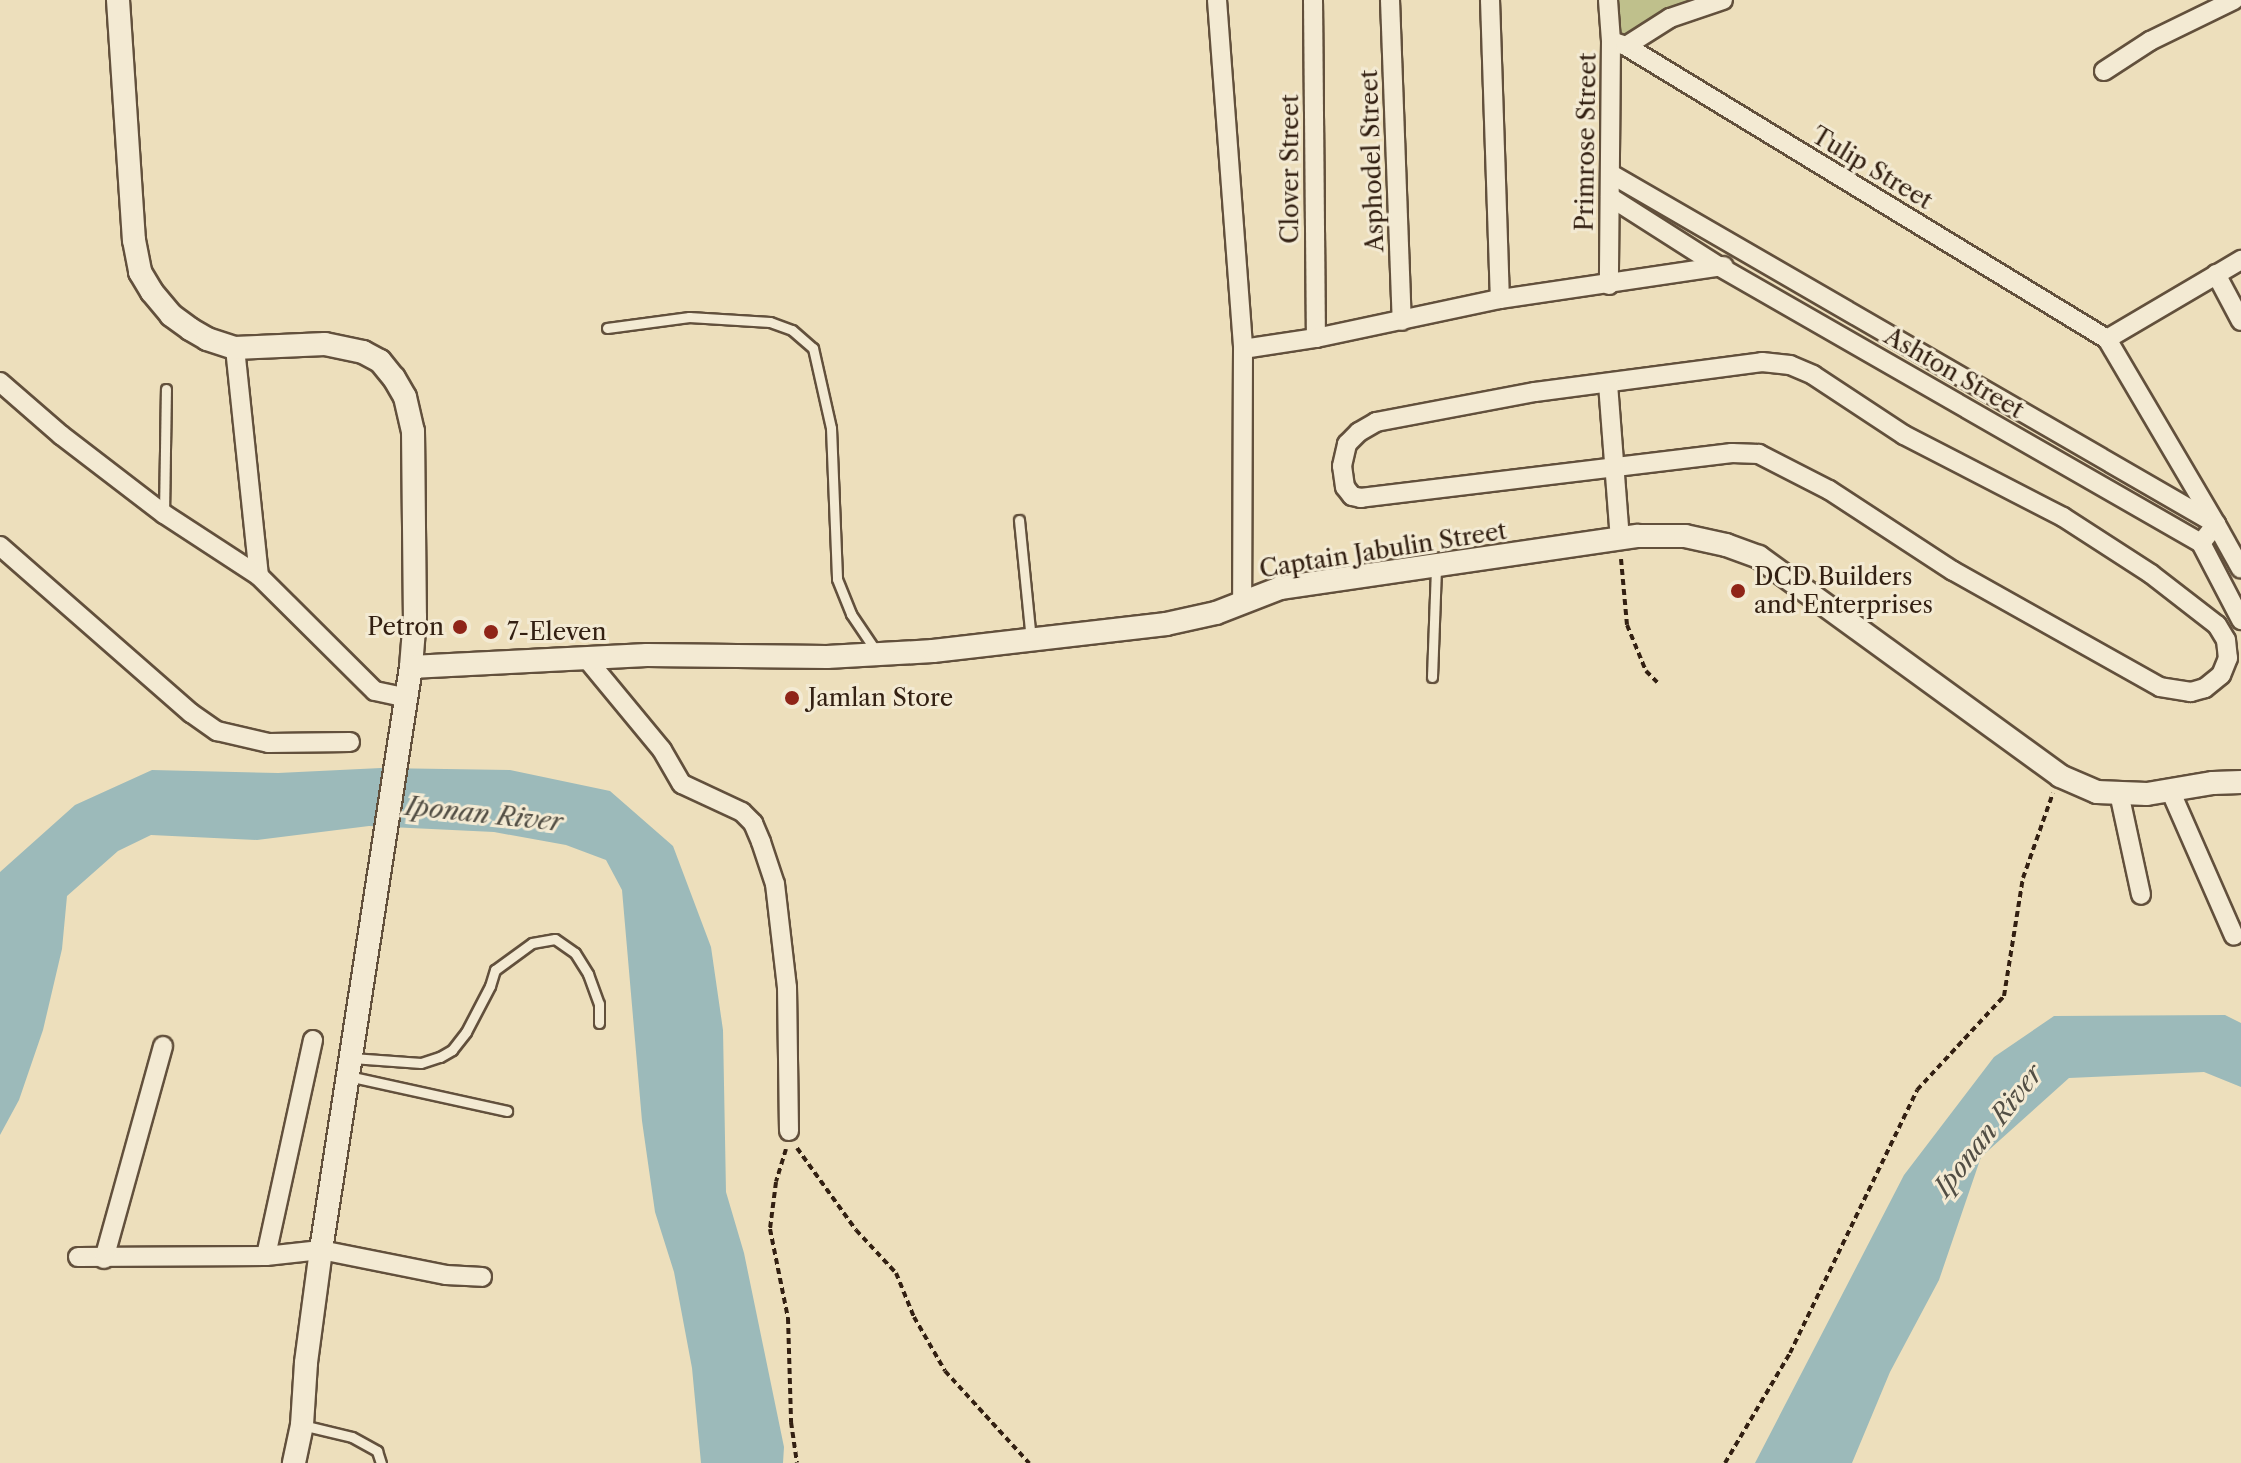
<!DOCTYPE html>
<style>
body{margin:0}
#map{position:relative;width:2241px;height:1463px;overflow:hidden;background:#eddfbc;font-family:"Libre Caslon Text",serif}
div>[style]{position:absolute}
.green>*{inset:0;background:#bfc08c}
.water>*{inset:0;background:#9cbaba}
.path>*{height:4px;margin-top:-2px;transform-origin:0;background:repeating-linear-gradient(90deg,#332012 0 6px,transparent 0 10px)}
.roads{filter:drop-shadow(2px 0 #62503c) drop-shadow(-2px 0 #62503c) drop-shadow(0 2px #62503c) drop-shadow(0 -2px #62503c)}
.service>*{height:9px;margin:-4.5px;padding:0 4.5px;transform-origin:4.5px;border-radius:4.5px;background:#f3ead3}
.minor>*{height:18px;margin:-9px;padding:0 9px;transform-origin:9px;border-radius:9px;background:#f3ead3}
.tertiary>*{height:22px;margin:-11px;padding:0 11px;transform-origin:11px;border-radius:11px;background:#f3ead3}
.dots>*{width:22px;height:22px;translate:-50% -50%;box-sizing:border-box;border:4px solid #f3ead3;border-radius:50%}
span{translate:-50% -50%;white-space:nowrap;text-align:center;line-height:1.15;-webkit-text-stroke:6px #f3ead3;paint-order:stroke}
.street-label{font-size:24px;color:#332012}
.poi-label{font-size:24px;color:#332012}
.left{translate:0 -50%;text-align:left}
.right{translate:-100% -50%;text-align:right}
.water-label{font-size:26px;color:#524e44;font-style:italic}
</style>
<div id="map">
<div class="green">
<div style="clip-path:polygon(1617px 0,1699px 0,1629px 37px,1617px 32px)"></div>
</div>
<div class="water">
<div style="clip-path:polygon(381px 768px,510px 770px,610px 791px,673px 846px,711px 947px,723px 1030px,726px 1192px,744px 1253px,784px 1447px,783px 1463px,701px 1463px,692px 1368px,674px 1272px,655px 1212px,642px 1121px,622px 890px,606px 860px,566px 845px,494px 832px,369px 826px,257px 840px,151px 835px,118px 851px,67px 896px,62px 949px,43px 1030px,19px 1100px,0 1135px,0 872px,75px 805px,152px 770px,278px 773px)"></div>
<div style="clip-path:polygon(2225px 1015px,2241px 1023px,2241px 1087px,2204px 1072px,2069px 1078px,1981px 1157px,1939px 1280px,1890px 1372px,1852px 1463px,1755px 1463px,1904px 1175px,1994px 1057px,2054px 1016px)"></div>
</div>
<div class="path">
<div style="left:1621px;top:559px;width:66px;rotate:84.8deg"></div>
<div style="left:1627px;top:625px;width:50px;rotate:67.6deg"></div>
<div style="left:1646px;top:671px;width:16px;rotate:45deg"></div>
<div style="left:797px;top:1148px;width:101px;rotate:54.3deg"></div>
<div style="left:856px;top:1230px;width:59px;rotate:47.1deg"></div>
<div style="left:896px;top:1273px;width:48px;rotate:67.8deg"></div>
<div style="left:914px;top:1317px;width:62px;rotate:60.1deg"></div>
<div style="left:945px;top:1371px;width:125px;rotate:47.6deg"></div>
<div style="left:786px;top:1149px;width:34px;rotate:107deg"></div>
<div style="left:776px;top:1182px;width:47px;rotate:97.3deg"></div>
<div style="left:770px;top:1229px;width:91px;rotate:78.6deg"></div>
<div style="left:788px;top:1318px;width:104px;rotate:88.3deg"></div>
<div style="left:791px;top:1422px;width:41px;rotate:81.7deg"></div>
<div style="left:1725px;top:1463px;width:128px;rotate:-59.4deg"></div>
<div style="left:1790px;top:1353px;width:292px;rotate:-64.2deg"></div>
<div style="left:1917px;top:1090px;width:128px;rotate:-47.2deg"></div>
<div style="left:2004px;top:996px;width:120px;rotate:-80.9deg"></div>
<div style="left:2023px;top:878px;width:90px;rotate:-70.6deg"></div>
</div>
<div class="roads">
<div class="service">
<div style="left:607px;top:328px;width:83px;rotate:-7.6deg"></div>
<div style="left:689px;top:317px;width:81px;rotate:3.5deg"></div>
<div style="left:770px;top:322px;width:23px;rotate:20deg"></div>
<div style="left:792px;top:330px;width:28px;rotate:41deg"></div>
<div style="left:813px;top:348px;width:82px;rotate:77.3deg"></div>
<div style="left:831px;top:428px;width:151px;rotate:87.7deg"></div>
<div style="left:837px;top:579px;width:38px;rotate:68deg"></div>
<div style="left:851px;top:614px;width:45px;rotate:56deg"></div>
<div style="left:164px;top:514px;width:125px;rotate:-89.1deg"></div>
<div style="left:1019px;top:520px;width:122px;rotate:84.3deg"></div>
<div style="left:1432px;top:677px;width:111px;rotate:-87.9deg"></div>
<div style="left:352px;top:1058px;width:69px;rotate:4.1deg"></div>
<div style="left:421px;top:1063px;width:20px;rotate:-18deg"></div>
<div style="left:440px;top:1057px;width:14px;rotate:-30deg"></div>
<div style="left:452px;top:1050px;width:23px;rotate:-52deg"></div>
<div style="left:466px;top:1032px;width:52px;rotate:-62.4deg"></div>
<div style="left:490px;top:986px;width:17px;rotate:-73deg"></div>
<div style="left:495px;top:970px;width:46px;rotate:-36.1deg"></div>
<div style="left:532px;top:943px;width:23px;rotate:-10deg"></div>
<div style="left:555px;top:939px;width:24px;rotate:35deg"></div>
<div style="left:575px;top:953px;width:25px;rotate:58deg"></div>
<div style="left:588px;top:974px;width:32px;rotate:70deg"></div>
<div style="left:599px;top:1004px;width:19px;rotate:90deg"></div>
<div style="left:348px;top:1076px;width:163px;rotate:12.4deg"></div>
<div style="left:302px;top:1425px;width:51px;rotate:13.5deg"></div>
<div style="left:352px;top:1437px;width:29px;rotate:29deg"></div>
<div style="left:377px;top:1451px;width:13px;rotate:72deg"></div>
</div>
<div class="minor">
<div style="left:1217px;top:0;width:350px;rotate:85.7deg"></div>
<div style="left:1243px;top:349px;width:253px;rotate:90.2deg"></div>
<div style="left:1313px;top:0;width:338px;rotate:89.5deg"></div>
<div style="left:1390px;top:0;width:321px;rotate:87.9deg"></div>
<div style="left:1490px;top:0;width:299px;rotate:88.1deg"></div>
<div style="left:1608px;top:0;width:41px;rotate:85.8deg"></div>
<div style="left:1611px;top:41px;width:244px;rotate:90.5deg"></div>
<div style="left:1611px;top:41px;width:16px;rotate:18deg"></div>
<div style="left:1626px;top:46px;width:563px;rotate:31.35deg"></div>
<div style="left:2107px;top:339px;width:215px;rotate:59.5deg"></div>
<div style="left:2216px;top:524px;width:24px;rotate:128deg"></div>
<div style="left:1626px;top:46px;width:52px;rotate:-32.5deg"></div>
<div style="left:1670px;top:18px;width:56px;rotate:-18.8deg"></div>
<div style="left:2104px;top:71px;width:55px;rotate:-33.1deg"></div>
<div style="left:2150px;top:41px;width:93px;rotate:-26deg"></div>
<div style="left:1611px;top:174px;width:699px;rotate:30.05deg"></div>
<div style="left:2216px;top:524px;width:51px;rotate:60.9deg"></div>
<div style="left:1610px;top:197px;width:130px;rotate:32.5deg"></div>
<div style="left:1720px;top:267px;width:555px;rotate:29.85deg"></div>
<div style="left:2201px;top:543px;width:87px;rotate:62.5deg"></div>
<div style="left:2216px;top:274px;width:53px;rotate:62deg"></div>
<div style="left:2107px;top:339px;width:156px;rotate:-30.5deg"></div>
<div style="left:235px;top:348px;width:229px;rotate:84deg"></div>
<div style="left:1243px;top:349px;width:74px;rotate:-8.6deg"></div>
<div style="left:1316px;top:338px;width:188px;rotate:-12deg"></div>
<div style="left:1500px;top:299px;width:226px;rotate:-8.4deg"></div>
<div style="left:1762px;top:362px;width:28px;rotate:6deg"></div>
<div style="left:1790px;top:365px;width:25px;rotate:23deg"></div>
<div style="left:1813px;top:375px;width:109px;rotate:33.4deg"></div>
<div style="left:1904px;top:435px;width:179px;rotate:27.3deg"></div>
<div style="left:2063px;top:517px;width:105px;rotate:32.9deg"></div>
<div style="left:2151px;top:574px;width:83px;rotate:37.7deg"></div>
<div style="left:2217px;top:625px;width:17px;rotate:59deg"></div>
<div style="left:2226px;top:640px;width:18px;rotate:84deg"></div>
<div style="left:2228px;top:658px;width:18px;rotate:112deg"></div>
<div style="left:2221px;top:675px;width:21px;rotate:141deg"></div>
<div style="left:2205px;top:688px;width:15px;rotate:164deg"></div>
<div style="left:2191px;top:692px;width:31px;rotate:-171deg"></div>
<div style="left:2160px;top:687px;width:237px;rotate:-150.7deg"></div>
<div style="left:1953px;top:571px;width:148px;rotate:-146.8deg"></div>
<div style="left:1829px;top:490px;width:79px;rotate:-152.8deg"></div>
<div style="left:1759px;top:454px;width:27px;rotate:-178deg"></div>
<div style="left:1732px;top:453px;width:374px;rotate:173.1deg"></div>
<div style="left:1361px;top:498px;width:9px;rotate:-167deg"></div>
<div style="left:1352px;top:496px;width:11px;rotate:-128deg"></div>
<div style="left:1345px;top:487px;width:21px;rotate:-98deg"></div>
<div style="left:1342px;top:466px;width:23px;rotate:-77deg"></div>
<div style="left:1347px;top:444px;width:17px;rotate:-45deg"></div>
<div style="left:1359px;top:432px;width:20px;rotate:-30deg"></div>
<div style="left:1376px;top:422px;width:162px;rotate:-10.7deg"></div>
<div style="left:1535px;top:392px;width:229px;rotate:-7.5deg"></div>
<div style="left:0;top:382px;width:81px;rotate:41deg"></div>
<div style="left:61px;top:435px;width:130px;rotate:37.5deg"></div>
<div style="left:164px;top:514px;width:113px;rotate:33.1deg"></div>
<div style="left:259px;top:576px;width:163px;rotate:44.8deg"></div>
<div style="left:375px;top:691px;width:33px;rotate:12deg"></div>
<div style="left:1608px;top:384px;width:156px;rotate:85.6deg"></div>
<div style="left:0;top:546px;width:254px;rotate:41.2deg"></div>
<div style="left:191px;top:713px;width:32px;rotate:35deg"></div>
<div style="left:217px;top:731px;width:53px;rotate:13deg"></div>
<div style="left:269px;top:743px;width:81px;rotate:-0.7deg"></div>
<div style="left:586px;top:658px;width:119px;rotate:50.4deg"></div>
<div style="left:662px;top:750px;width:39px;rotate:60deg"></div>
<div style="left:682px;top:784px;width:66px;rotate:25deg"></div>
<div style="left:742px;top:812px;width:16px;rotate:45deg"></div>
<div style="left:753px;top:823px;width:21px;rotate:67deg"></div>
<div style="left:761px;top:842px;width:44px;rotate:71.6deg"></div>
<div style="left:775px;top:884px;width:104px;rotate:83.4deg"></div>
<div style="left:787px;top:987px;width:144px;rotate:89.2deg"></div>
<div style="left:2170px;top:790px;width:159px;rotate:66.3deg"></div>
<div style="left:2119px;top:793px;width:104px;rotate:77.8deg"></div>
<div style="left:313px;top:1040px;width:221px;rotate:102.3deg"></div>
<div style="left:266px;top:1256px;width:55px;rotate:-6.2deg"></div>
<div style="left:321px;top:1250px;width:127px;rotate:11.3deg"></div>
<div style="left:446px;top:1275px;width:36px;rotate:3deg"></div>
<div style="left:78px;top:1257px;width:188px;rotate:-0.3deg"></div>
<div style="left:104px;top:1259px;width:221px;rotate:-74.5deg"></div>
</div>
<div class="tertiary">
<div style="left:118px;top:0;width:241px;rotate:86.2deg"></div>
<div style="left:134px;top:240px;width:33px;rotate:79deg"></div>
<div style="left:140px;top:272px;width:23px;rotate:59deg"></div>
<div style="left:152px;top:292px;width:30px;rotate:50deg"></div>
<div style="left:171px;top:315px;width:24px;rotate:36deg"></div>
<div style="left:190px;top:329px;width:20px;rotate:30deg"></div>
<div style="left:207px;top:339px;width:29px;rotate:18deg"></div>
<div style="left:235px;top:348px;width:90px;rotate:-2.5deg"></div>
<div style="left:325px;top:344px;width:39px;rotate:12deg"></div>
<div style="left:363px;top:352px;width:19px;rotate:28deg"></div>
<div style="left:380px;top:361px;width:22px;rotate:51deg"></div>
<div style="left:394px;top:378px;width:22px;rotate:60deg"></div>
<div style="left:405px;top:397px;width:35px;rotate:77deg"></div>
<div style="left:413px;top:431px;width:186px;rotate:89.4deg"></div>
<div style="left:415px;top:617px;width:50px;rotate:94.6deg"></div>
<div style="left:411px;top:667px;width:590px;rotate:98.78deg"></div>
<div style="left:321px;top:1250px;width:114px;rotate:97.6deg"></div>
<div style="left:306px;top:1363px;width:62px;rotate:93.7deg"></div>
<div style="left:302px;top:1425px;width:39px;rotate:102deg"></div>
<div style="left:411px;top:667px;width:236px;rotate:-2.9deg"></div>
<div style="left:647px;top:655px;width:180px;rotate:0.6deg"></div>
<div style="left:827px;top:657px;width:106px;rotate:-3.2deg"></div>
<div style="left:933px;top:651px;width:235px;rotate:-6.6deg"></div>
<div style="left:1166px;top:624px;width:51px;rotate:-12.4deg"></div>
<div style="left:1216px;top:613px;width:69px;rotate:-21.3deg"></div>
<div style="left:1280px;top:588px;width:362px;rotate:-8.3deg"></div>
<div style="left:1638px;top:536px;width:47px"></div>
<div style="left:1685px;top:536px;width:42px;rotate:12.4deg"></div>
<div style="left:1726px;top:545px;width:35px;rotate:20deg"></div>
<div style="left:1759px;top:557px;width:372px;rotate:36deg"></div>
<div style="left:2060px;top:776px;width:40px;rotate:23.4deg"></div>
<div style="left:2097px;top:792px;width:50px;rotate:2.3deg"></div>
<div style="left:2147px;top:794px;width:67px;rotate:-9.5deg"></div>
<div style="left:2213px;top:783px;width:28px;rotate:-2deg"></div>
</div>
</div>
<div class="dots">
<div style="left:1738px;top:591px;background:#8f2418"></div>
<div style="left:460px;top:627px;background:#8f2418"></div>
<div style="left:491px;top:632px;background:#8f2418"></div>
<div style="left:792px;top:698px;background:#8f2418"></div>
</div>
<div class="street-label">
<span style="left:1586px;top:142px;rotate:-89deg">Primrose Street</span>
<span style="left:1372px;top:161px;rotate:-92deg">Asphodel Street</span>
<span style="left:1872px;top:168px;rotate:31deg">Tulip Street</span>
<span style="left:1290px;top:169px;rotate:-90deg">Clover Street</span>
<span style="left:1954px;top:373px;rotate:30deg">Ashton Street</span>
<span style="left:1383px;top:550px;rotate:-9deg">Captain Jabulin Street</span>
</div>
<div class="poi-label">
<span class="left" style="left:1754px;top:591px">DCD Builders<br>and Enterprises</span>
<span class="right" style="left:444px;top:627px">Petron</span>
<span class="left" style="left:507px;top:632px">7-Eleven</span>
<span class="left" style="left:808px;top:698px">Jamlan Store</span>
</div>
<div class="water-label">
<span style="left:484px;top:815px;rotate:6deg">Iponan River</span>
<span style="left:1989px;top:1131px;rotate:-52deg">Iponan River</span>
</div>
</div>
